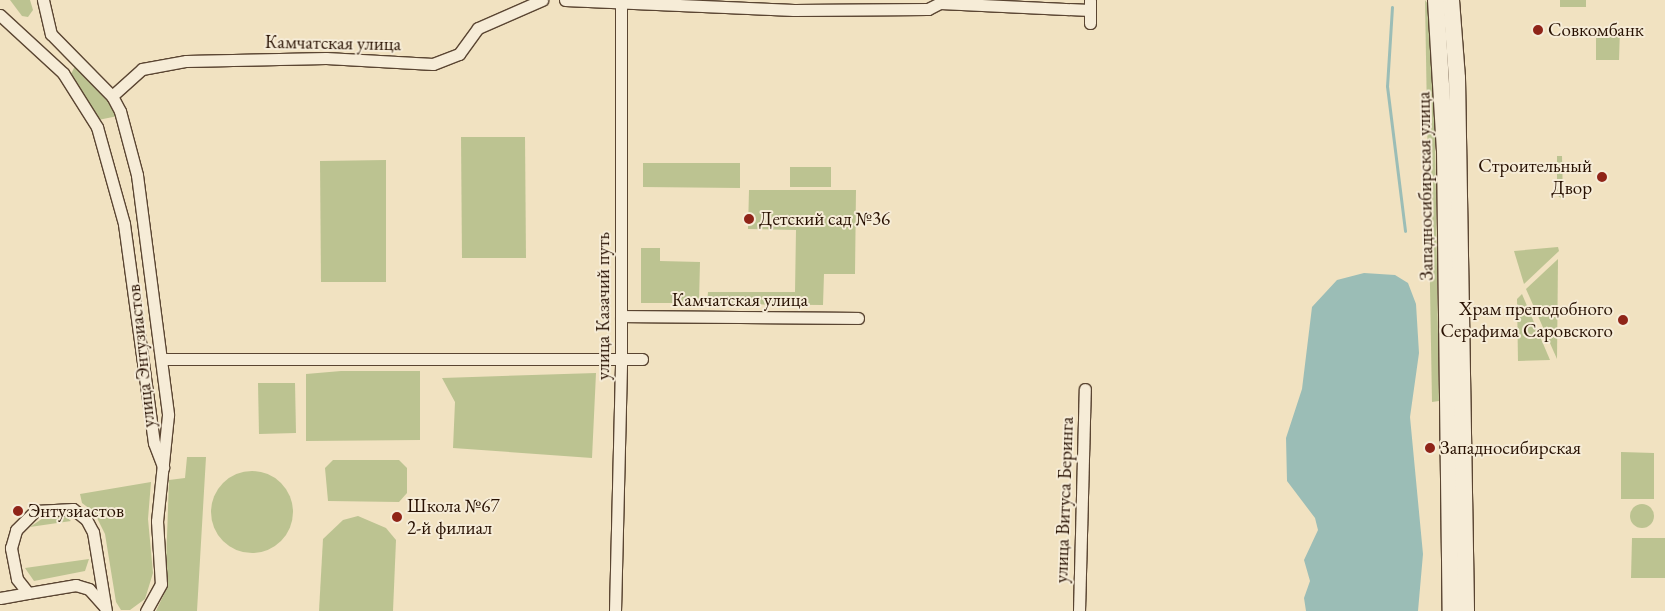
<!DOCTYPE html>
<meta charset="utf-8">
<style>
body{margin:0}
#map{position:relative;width:1665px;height:611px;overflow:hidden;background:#f1e2c1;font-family:"EB Garamond",serif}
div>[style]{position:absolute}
.green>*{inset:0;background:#bcc391}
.round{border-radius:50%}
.water>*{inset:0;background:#9bbdb6}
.stream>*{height:3px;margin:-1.5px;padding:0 1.5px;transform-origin:1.5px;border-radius:1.5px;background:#9bbdb6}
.roads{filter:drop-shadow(1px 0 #5a4532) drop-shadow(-1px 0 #5a4532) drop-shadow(0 1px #5a4532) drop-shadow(0 -1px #5a4532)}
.street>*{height:11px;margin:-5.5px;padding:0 5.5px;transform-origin:5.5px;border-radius:5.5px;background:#f6ecd7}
.secondary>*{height:16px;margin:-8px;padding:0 8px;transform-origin:8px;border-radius:8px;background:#f6ecd7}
.dots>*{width:14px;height:14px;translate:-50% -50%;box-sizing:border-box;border:2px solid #f6ecd7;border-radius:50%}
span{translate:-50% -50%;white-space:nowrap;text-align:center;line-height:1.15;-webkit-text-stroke:4px #f6ecd7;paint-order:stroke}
.poi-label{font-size:19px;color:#281102}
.left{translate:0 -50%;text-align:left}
.right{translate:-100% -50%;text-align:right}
.street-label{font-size:19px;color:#281102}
</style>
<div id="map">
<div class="green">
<div style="clip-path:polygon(10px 0,30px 0,33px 10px,28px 17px,22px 16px)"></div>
<div style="clip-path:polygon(1425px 0,1430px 7px,1435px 137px,1439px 401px,1432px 402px)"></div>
<div style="clip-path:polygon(1560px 0,1586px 0,1586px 7px,1560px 7px)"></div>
<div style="clip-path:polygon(1596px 29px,1620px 29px,1619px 60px,1596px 60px)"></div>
<div style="clip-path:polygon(75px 66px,113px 106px,118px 116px,98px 120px,70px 76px)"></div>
<div style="clip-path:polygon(461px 137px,525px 137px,526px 258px,462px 258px)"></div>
<div style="clip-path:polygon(1557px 156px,1562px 156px,1563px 200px,1557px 195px)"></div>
<div style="clip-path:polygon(386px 160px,386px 282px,321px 282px,320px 161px)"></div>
<div style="clip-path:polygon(643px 163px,740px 163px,740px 188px,643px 187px)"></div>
<div style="clip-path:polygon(790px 167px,831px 167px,831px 187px,790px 187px)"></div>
<div style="clip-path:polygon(749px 190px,856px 190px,855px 274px,824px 274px,823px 305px,707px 304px,708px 292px,795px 292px,796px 230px,748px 229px)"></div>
<div style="clip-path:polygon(1558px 247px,1559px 251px,1524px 284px,1514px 251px)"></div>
<div style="clip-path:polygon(641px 248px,660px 248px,660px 261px,700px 262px,699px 303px,641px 303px)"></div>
<div style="clip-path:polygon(1558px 259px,1557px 359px,1526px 289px)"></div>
<div style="clip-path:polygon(1522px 294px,1550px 360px,1518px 361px,1517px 299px)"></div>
<div style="clip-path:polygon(341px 371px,420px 371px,420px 440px,306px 441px,306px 374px)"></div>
<div style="clip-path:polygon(596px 373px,592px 458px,453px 448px,455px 402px,442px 378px)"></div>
<div style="clip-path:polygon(258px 383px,295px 383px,296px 433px,259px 434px)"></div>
<div style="clip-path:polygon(1621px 452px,1654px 453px,1654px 499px,1621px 499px)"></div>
<div style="clip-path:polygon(187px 457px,206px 457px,197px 611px,156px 611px,165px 592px,169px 480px,185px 478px)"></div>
<div style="clip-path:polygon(333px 460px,399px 460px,407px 468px,407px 493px,399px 502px,328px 501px,325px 468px)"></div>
<div class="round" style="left:211px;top:471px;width:82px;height:82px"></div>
<div style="clip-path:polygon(151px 482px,148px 519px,153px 573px,145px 599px,130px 610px,121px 610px,116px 602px,105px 534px,94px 512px,82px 503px,80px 494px)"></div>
<div class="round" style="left:1630px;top:504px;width:24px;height:24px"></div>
<div style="clip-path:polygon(46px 516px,65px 516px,71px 521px,30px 527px)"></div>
<div style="clip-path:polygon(358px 516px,386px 528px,396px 540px,393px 611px,319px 611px,323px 539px,343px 520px)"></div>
<div style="clip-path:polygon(1632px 538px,1665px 538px,1665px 578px,1631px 578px)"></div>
<div style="clip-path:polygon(89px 559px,85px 571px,34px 581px,25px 568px)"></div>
</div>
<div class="water">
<div style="clip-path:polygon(1364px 273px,1395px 275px,1408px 283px,1416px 304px,1419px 353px,1410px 417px,1423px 554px,1418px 611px,1306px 611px,1304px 598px,1310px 581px,1304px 560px,1318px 530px,1315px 518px,1287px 481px,1286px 438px,1302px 389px,1312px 307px,1337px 280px)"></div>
</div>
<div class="stream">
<div style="left:1392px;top:7px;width:79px;rotate:93.6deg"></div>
<div style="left:1387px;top:86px;width:146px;rotate:82.9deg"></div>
</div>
<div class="roads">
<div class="street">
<div style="left:43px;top:0;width:35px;rotate:77deg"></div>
<div style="left:51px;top:34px;width:87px;rotate:45.5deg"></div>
<div style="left:112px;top:96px;width:17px;rotate:62deg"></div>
<div style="left:120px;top:111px;width:66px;rotate:75.1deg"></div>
<div style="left:137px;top:175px;width:242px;rotate:82.6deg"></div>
<div style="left:168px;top:415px;width:107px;rotate:95.9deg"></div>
<div style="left:157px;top:521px;width:63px;rotate:86.4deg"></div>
<div style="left:161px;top:584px;width:31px;rotate:119deg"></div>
<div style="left:565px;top:0;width:229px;rotate:2.5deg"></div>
<div style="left:794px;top:10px;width:134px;rotate:-0.4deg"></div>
<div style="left:928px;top:9px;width:13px;rotate:-27deg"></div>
<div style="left:940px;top:3px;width:150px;rotate:2.7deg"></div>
<div style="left:0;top:15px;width:86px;rotate:42.6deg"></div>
<div style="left:63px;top:73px;width:64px;rotate:57.8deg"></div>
<div style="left:97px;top:127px;width:101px;rotate:74.4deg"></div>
<div style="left:124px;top:224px;width:221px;rotate:82.2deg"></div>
<div style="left:154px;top:443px;width:26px;rotate:69deg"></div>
<div style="left:1090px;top:23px;width:23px;rotate:-90deg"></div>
<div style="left:112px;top:96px;width:40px;rotate:-42deg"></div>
<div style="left:142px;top:69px;width:45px;rotate:-10.3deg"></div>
<div style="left:186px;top:61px;width:140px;rotate:-1.2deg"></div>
<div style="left:326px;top:58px;width:107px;rotate:3.2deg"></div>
<div style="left:433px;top:64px;width:28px;rotate:-21deg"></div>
<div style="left:459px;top:54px;width:32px;rotate:-54deg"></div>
<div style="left:478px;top:28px;width:70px;rotate:-23.6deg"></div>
<div style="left:621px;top:316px;width:237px;rotate:0.5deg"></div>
<div style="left:162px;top:359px;width:480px"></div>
<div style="left:0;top:598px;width:28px;rotate:-10deg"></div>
<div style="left:105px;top:607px;width:24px;rotate:-132deg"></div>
<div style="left:89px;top:589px;width:14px;rotate:-163deg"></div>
<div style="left:76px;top:585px;width:49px;rotate:170.5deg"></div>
<div style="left:28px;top:593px;width:18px;rotate:-128deg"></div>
<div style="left:17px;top:579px;width:32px;rotate:-101deg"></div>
<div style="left:11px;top:548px;width:19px;rotate:-74deg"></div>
<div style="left:16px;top:530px;width:27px;rotate:-45deg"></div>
<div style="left:35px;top:511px;width:38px;rotate:-3deg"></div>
<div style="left:73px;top:509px;width:16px;rotate:38deg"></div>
<div style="left:86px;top:519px;width:15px;rotate:62deg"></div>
<div style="left:93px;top:532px;width:80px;rotate:80.7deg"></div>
<div style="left:615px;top:611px;width:252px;rotate:-88.6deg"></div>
<div style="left:621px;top:359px;width:359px;rotate:-90deg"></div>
<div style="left:1079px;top:611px;width:222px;rotate:-88.5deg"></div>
</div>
<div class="secondary">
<div style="left:1436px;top:0;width:150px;rotate:86.6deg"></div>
<div style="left:1445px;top:150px;width:461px;rotate:89.3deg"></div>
<div style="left:1451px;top:0;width:78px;rotate:85.6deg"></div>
<div style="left:1457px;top:78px;width:533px;rotate:89.03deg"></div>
</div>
</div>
<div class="dots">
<div style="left:1538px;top:30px;background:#8f2418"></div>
<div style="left:1602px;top:177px;background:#8f2418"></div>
<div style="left:749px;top:219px;background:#8f2418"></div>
<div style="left:1623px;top:320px;background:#8f2418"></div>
<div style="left:1430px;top:448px;background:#8f2418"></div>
<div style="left:18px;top:511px;background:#8f2418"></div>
<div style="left:397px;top:517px;background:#8f2418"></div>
</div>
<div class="poi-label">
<span class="left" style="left:1548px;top:30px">Совкомбанк</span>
<span class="right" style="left:1592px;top:177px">Строительный<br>Двор</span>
<span class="left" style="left:759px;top:219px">Детский сад №36</span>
<span class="right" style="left:1613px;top:320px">Храм преподобного<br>Серафима Саровского</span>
<span class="left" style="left:1440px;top:448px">Западносибирская</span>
<span class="left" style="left:407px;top:517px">Школа №67<br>2-й филиал</span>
<span class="left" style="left:28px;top:511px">Энтузиастов</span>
</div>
<div class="street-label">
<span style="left:333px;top:43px;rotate:1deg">Камчатская улица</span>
<span style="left:1425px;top:186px;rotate:-91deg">Западносибирская улица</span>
<span style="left:740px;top:300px">Камчатская улица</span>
<span style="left:603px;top:306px;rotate:-90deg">улица Казачий путь</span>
<span style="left:141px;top:356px;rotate:-96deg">улица Энтузиастов</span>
<span style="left:1064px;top:500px;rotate:-88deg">улица Витуса Беринга</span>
</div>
</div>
